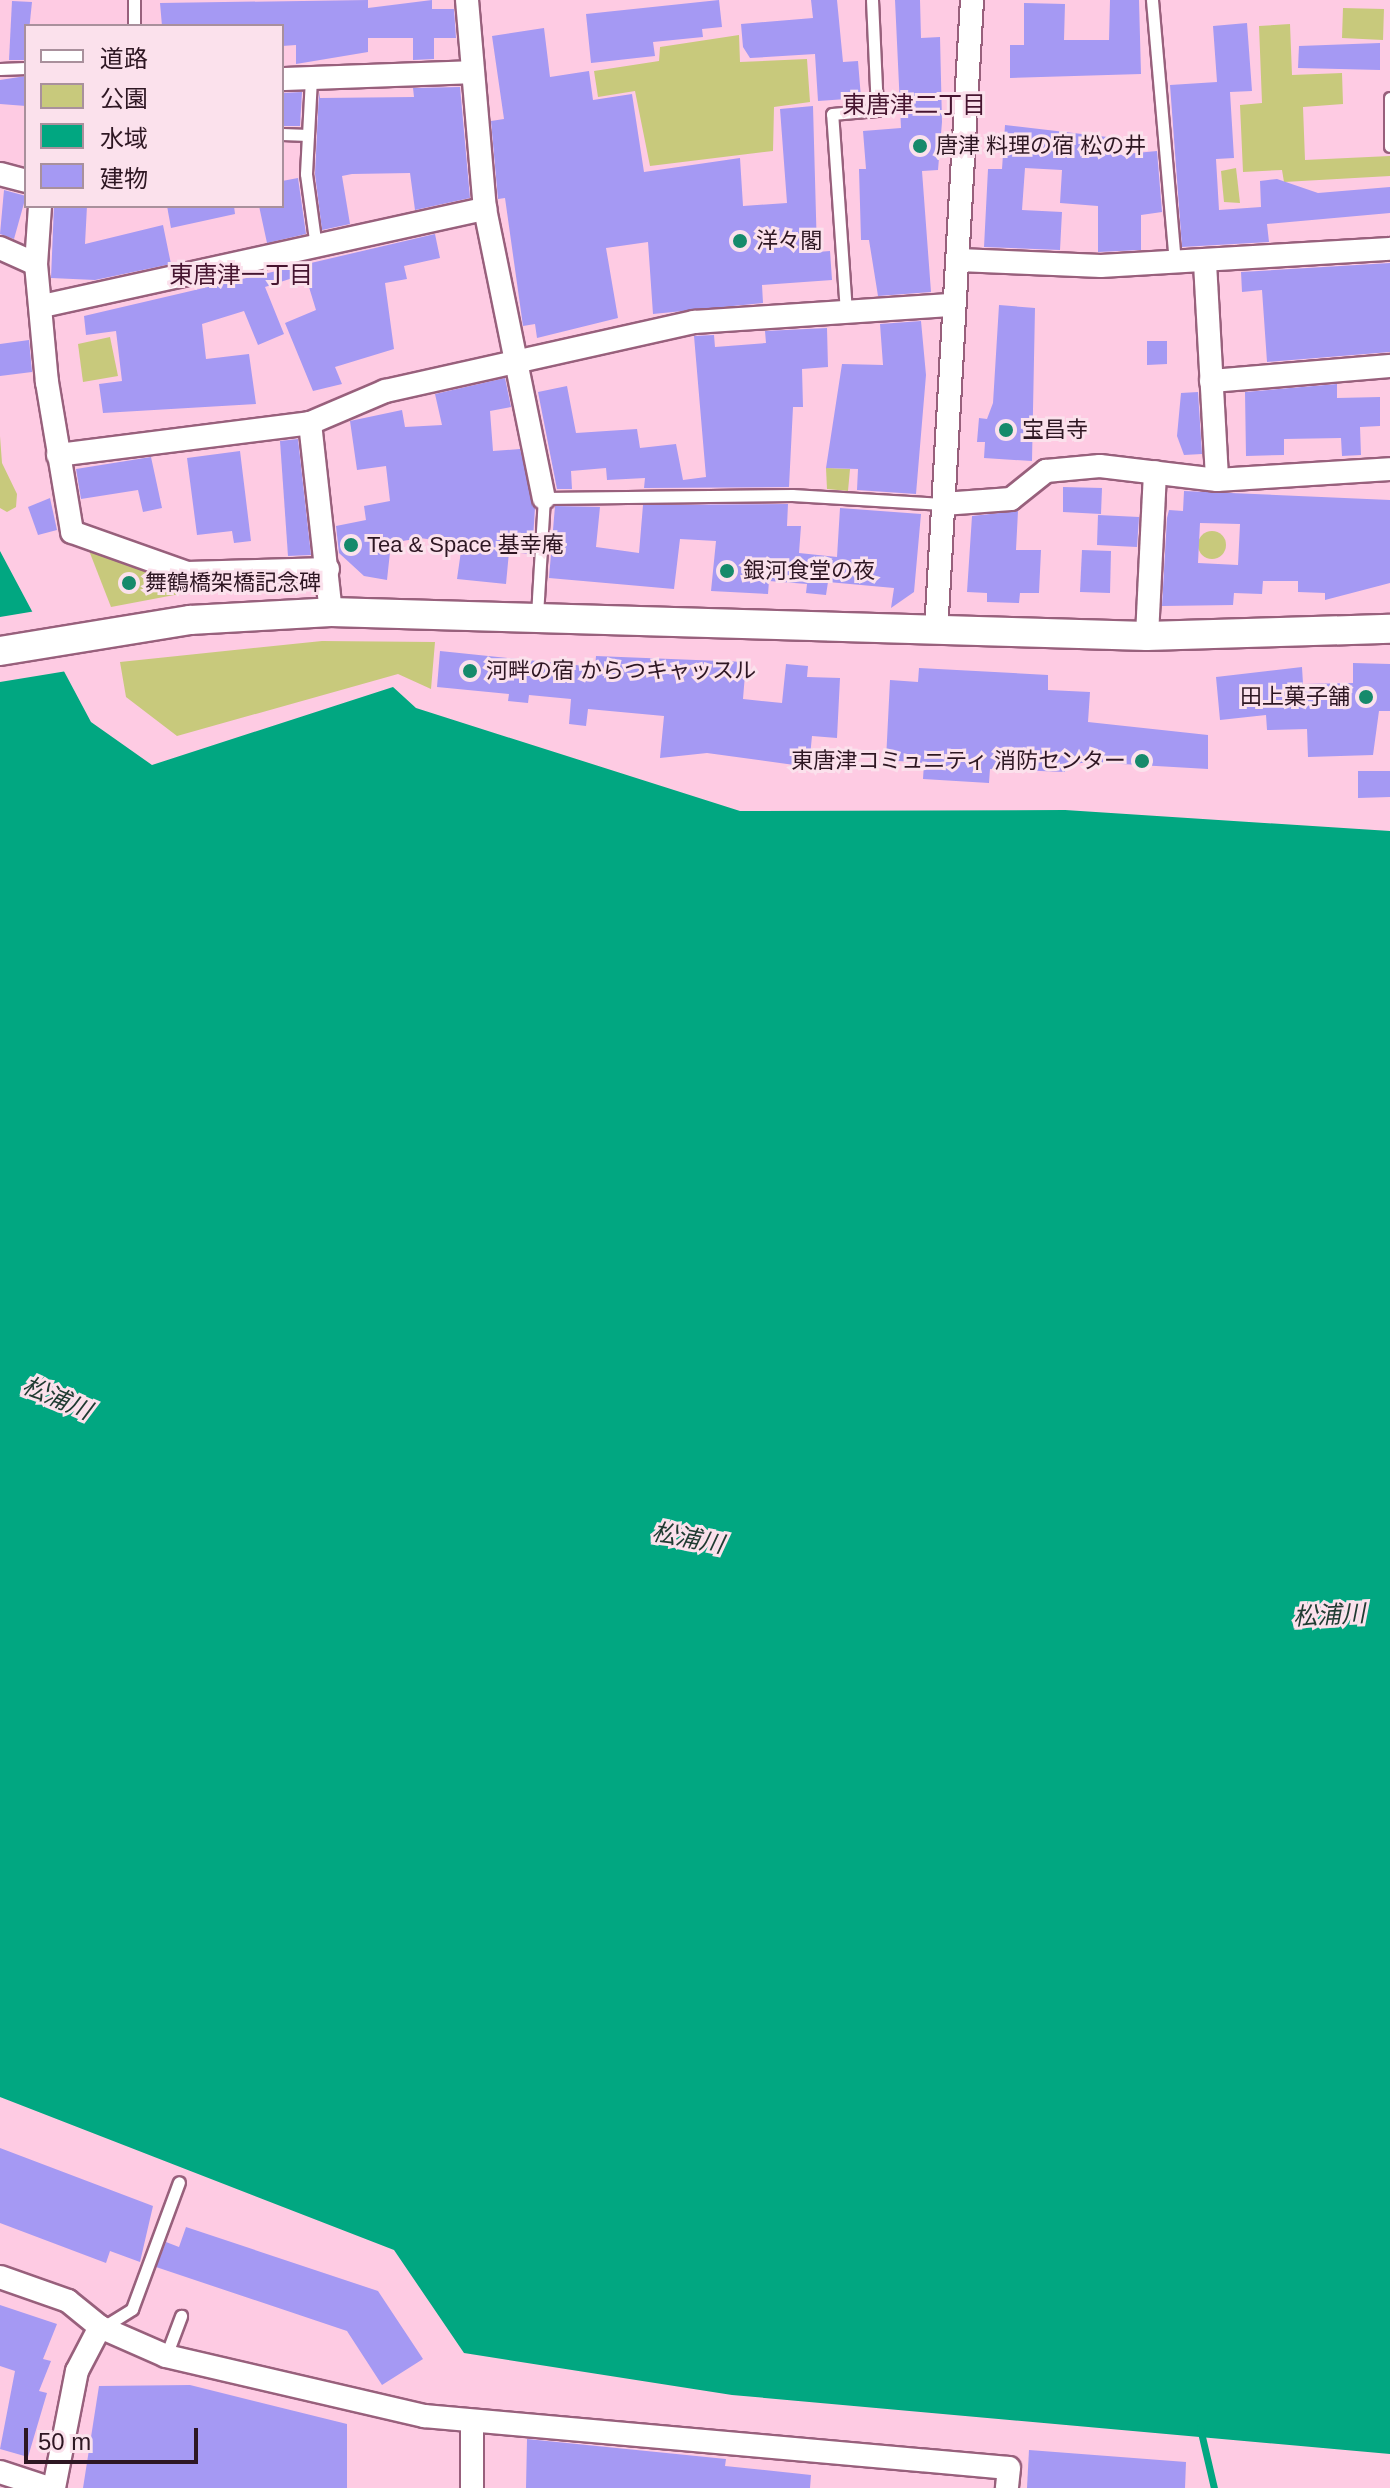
<!DOCTYPE html>
<meta charset="utf-8">
<style>
body{margin:0}
#map{position:relative;width:1390px;height:2488px;overflow:hidden;background:#fecbe3;font-family:Arial,"Noto Sans JP",sans-serif}
div>[style]{position:absolute}
.green>*{inset:0;background:#c8c97c}
.round{border-radius:50%}
.water>*{inset:0;background:#01a781}
.pier>*{inset:0;background:#fecbe3}
.stream>*{height:7px;margin:-3.5px;padding:0 3.5px;transform-origin:3.5px;border-radius:3.5px;background:#01a781}
.building>*{inset:0;background:#a599f3}
.roads{filter:drop-shadow(2px 0 #98607c) drop-shadow(-2px 0 #98607c) drop-shadow(0 2px #98607c) drop-shadow(0 -2px #98607c)}
.service>*{height:11px;margin:-5.5px;padding:0 5.5px;transform-origin:5.5px;border-radius:5.5px;background:#fff}
.minor>*{height:22px;margin:-11px;padding:0 11px;transform-origin:11px;border-radius:11px;background:#fff}
.tertiary>*{height:28px;margin:-14px;padding:0 14px;transform-origin:14px;border-radius:14px;background:#fff}
.dots>*{width:22px;height:22px;translate:-50% -50%;box-sizing:border-box;border:4px solid #fbe1ec;border-radius:50%}
span{translate:-50% -50%;white-space:nowrap;text-align:center;line-height:1.15;-webkit-text-stroke:6px #fbe1ec;paint-order:stroke}
.poi-label{font-size:22px;color:#2e1723}
.left{translate:0 -50%;text-align:left}
.right{translate:-100% -50%;text-align:right}
.neighbourhood-label{font-size:24px;color:#461530}
.water-label{font-size:24px;color:#203b32;font-style:italic}
.legend{position:absolute;left:24px;top:24px;width:260px;height:184px;box-sizing:border-box;background:#fbe1ec;border:2px solid #a9909c;margin:0;padding:10px 14px;list-style:none;font-size:24px;color:#2e1723}
.legend li{display:flex;align-items:center;gap:16px;height:40px}
.legend b{width:40px;border:2px solid #a9909c}
.scale{position:absolute;left:24px;top:2428px;width:174px;height:36px;box-sizing:border-box;border:4px solid #2e1723;border-top:0;padding-left:10px;font-size:24px;line-height:28px;white-space:nowrap;color:#2e1723;-webkit-text-stroke:6px #fbe1ec;paint-order:stroke}
</style>
<div id="map">
<div class="green">
<div style="clip-path:polygon(1343px 8px,1384px 9px,1383px 40px,1342px 38px)"></div>
<div style="clip-path:polygon(1290px 24px,1292px 75px,1342px 73px,1343px 104px,1303px 107px,1305px 160px,1390px 156px,1390px 176px,1284px 182px,1282px 170px,1243px 172px,1240px 105px,1262px 103px,1259px 26px)"></div>
<div style="clip-path:polygon(739px 35px,740px 62px,807px 59px,810px 102px,774px 107px,773px 151px,650px 166px,635px 91px,598px 97px,594px 71px,659px 61px,660px 47px)"></div>
<div style="clip-path:polygon(1236px 168px,1240px 203px,1224px 202px,1221px 171px)"></div>
<div style="clip-path:polygon(110px 337px,118px 376px,83px 382px,78px 344px)"></div>
<div style="clip-path:polygon(0 436px,2px 463px,17px 494px,16px 507px,7px 512px,0 508px)"></div>
<div style="clip-path:polygon(826px 468px,850px 469px,848px 491px,827px 489px)"></div>
<div class="round" style="left:1198px;top:531px;width:28px;height:28px"></div>
<div style="clip-path:polygon(88px 548px,206px 589px,111px 607px)"></div>
<div style="clip-path:polygon(322px 641px,435px 642px,431px 689px,398px 674px,177px 736px,126px 697px,120px 662px)"></div>
</div>
<div class="water">
<div style="clip-path:polygon(0 551px,91px 722px,152px 765px,393px 687px,416px 708px,740px 811px,1065px 810px,1390px 831px,1390px 2454px,732px 2395px,464px 2353px,394px 2250px,0 2097px)"></div>
</div>
<div class="pier">
<div style="clip-path:polygon(36px 611px,67px 671px,0 682px,0 617px)"></div>
</div>
<div class="stream">
<div style="left:1200px;top:2428px;width:62px;rotate:76.9deg"></div>
</div>
<div class="building">
<div style="clip-path:polygon(368px 0,368px 8px,432px 0,432px 9px,454px 9px,456px 38px,434px 38px,434px 59px,413px 60px,413px 38px,368px 38px,368px 52px,296px 64px,296px 45px,282px 46px,282px 26px,162px 26px,160px 3px)"></div>
<div style="clip-path:polygon(719px 0,722px 27px,702px 29px,703px 37px,653px 42px,655px 56px,591px 63px,586px 14px)"></div>
<div style="clip-path:polygon(811px 0,837px 0,843px 62px,858px 61px,861px 98px,818px 101px,815px 54px,750px 58px,743px 47px,741px 24px,813px 18px)"></div>
<div style="clip-path:polygon(895px 0,920px 0,921px 38px,940px 37px,942px 122px,938px 170px,922px 171px,931px 292px,878px 296px,869px 240px,861px 240px,859px 169px,866px 169px,863px 131px,901px 128px)"></div>
<div style="clip-path:polygon(1110px 0,1139px 0,1141px 74px,1010px 78px,1010px 45px,1024px 45px,1024px 3px,1065px 4px,1064px 40px,1109px 40px)"></div>
<div style="clip-path:polygon(12px 1px,32px 2px,26px 60px,9px 60px)"></div>
<div style="clip-path:polygon(1247px 23px,1252px 91px,1230px 92px,1234px 158px,1216px 159px,1219px 210px,1261px 207px,1260px 181px,1277px 179px,1318px 193px,1390px 187px,1390px 213px,1267px 224px,1269px 242px,1182px 247px,1170px 85px,1217px 82px,1213px 26px)"></div>
<div style="clip-path:polygon(544px 28px,550px 77px,589px 71px,593px 100px,632px 94px,644px 172px,740px 158px,743px 206px,787px 203px,780px 109px,813px 106px,817px 252px,830px 251px,832px 280px,762px 285px,763px 303px,653px 314px,648px 242px,606px 248px,618px 318px,537px 338px,535px 324px,523px 326px,505px 198px,498px 199px,491px 121px,504px 119px,492px 36px)"></div>
<div style="clip-path:polygon(1380px 43px,1380px 70px,1298px 68px,1299px 46px)"></div>
<div style="clip-path:polygon(26px 76px,26px 106px,0 104px,0 80px)"></div>
<div style="clip-path:polygon(460px 87px,470px 198px,415px 210px,410px 173px,352px 174px,342px 176px,350px 224px,322px 230px,315px 174px,319px 92px,320px 98px,414px 97px,413px 88px)"></div>
<div style="clip-path:polygon(302px 92px,300px 126px,282px 126px,282px 93px)"></div>
<div style="clip-path:polygon(1005px 125px,1116px 138px,1115px 155px,1157px 151px,1162px 212px,1141px 215px,1141px 250px,1098px 252px,1098px 206px,1060px 203px,1062px 170px,1025px 168px,1022px 210px,1062px 212px,1060px 250px,984px 247px,988px 169px,1002px 169px)"></div>
<div style="clip-path:polygon(298px 178px,306px 234px,267px 243px,259px 206px,282px 206px,282px 181px)"></div>
<div style="clip-path:polygon(4px 190px,26px 196px,14px 239px,0 234px)"></div>
<div style="clip-path:polygon(54px 206px,87px 206px,85px 244px,163px 225px,171px 264px,95px 280px,51px 278px)"></div>
<div style="clip-path:polygon(167px 206px,234px 206px,235px 214px,171px 228px)"></div>
<div style="clip-path:polygon(435px 234px,440px 258px,404px 266px,407px 279px,385px 283px,394px 349px,335px 367px,342px 384px,313px 391px,285px 323px,316px 310px,305px 274px,265px 287px,284px 334px,258px 345px,244px 311px,202px 324px,206px 359px,249px 354px,256px 404px,103px 413px,99px 384px,122px 381px,116px 331px,86px 335px,84px 316px)"></div>
<div style="clip-path:polygon(1390px 263px,1390px 352px,1267px 362px,1262px 290px,1242px 292px,1241px 272px)"></div>
<div style="clip-path:polygon(999px 305px,1035px 308px,1032px 461px,984px 458px,985px 442px,977px 442px,979px 418px,987px 419px,993px 403px)"></div>
<div style="clip-path:polygon(921px 321px,926px 375px,916px 494px,857px 490px,858px 469px,826px 468px,842px 364px,883px 365px,880px 324px)"></div>
<div style="clip-path:polygon(827px 328px,828px 367px,802px 369px,803px 407px,793px 407px,789px 487px,644px 488px,645px 478px,607px 480px,606px 468px,571px 471px,572px 489px,557px 489px,538px 392px,567px 386px,576px 433px,637px 429px,640px 448px,676px 444px,683px 480px,706px 477px,694px 336px,714px 335px,715px 347px,766px 343px,765px 331px)"></div>
<div style="clip-path:polygon(29px 340px,32px 372px,0 376px,0 344px)"></div>
<div style="clip-path:polygon(1147px 341px,1167px 341px,1167px 364px,1147px 365px)"></div>
<div style="clip-path:polygon(505px 378px,511px 407px,490px 411px,493px 451px,520px 449px,535px 508px,532px 554px,509px 552px,506px 584px,457px 579px,462px 544px,420px 538px,391px 543px,387px 580px,364px 576px,339px 553px,336px 526px,366px 520px,364px 506px,390px 501px,386px 466px,357px 470px,350px 421px,402px 410px,405px 427px,442px 425px,435px 394px)"></div>
<div style="clip-path:polygon(1337px 384px,1337px 398px,1380px 397px,1380px 426px,1360px 427px,1361px 455px,1342px 456px,1341px 438px,1284px 439px,1284px 455px,1246px 456px,1245px 392px)"></div>
<div style="clip-path:polygon(1198px 392px,1202px 454px,1184px 455px,1177px 436px,1181px 393px)"></div>
<div style="clip-path:polygon(298px 439px,311px 555px,288px 556px,280px 441px)"></div>
<div style="clip-path:polygon(240px 451px,251px 541px,234px 543px,232px 531px,197px 535px,187px 458px)"></div>
<div style="clip-path:polygon(151px 457px,162px 508px,143px 512px,138px 490px,81px 499px,76px 469px)"></div>
<div style="clip-path:polygon(1063px 487px,1102px 488px,1101px 514px,1063px 512px)"></div>
<div style="clip-path:polygon(evenodd,1184px 491px,1390px 500px,1390px 583px,1325px 600px,1325px 593px,1298px 592px,1298px 581px,1263px 581px,1262px 594px,1234px 593px,1233px 605px,1162px 606px,1167px 518px,1169px 510px,1183px 511px,1184px 491px,1200px 523px,1240px 524px,1238px 565px,1198px 563px,1200px 523px)"></div>
<div style="clip-path:polygon(50px 498px,57px 530px,38px 535px,28px 507px)"></div>
<div style="clip-path:polygon(788px 504px,787px 526px,801px 526px,799px 553px,837px 557px,840px 508px,921px 514px,914px 592px,891px 608px,894px 588px,828px 582px,826px 595px,806px 593px,807px 584px,769px 581px,768px 594px,711px 591px,716px 541px,680px 539px,674px 589px,549px 578px,555px 506px,600px 507px,596px 547px,639px 553px,643px 505px)"></div>
<div style="clip-path:polygon(1018px 511px,1016px 550px,1041px 550px,1039px 593px,1020px 593px,1019px 603px,987px 602px,987px 593px,967px 592px,972px 516px)"></div>
<div style="clip-path:polygon(1098px 515px,1139px 517px,1137px 547px,1097px 545px)"></div>
<div style="clip-path:polygon(1082px 550px,1111px 551px,1110px 593px,1080px 592px)"></div>
<div style="clip-path:polygon(440px 651px,595px 667px,596px 656px,746px 662px,743px 699px,782px 703px,786px 664px,808px 666px,807px 677px,840px 678px,837px 738px,812px 736px,809px 767px,707px 753px,660px 758px,664px 716px,588px 709px,586px 726px,569px 724px,571px 699px,529px 695px,528px 703px,508px 701px,509px 694px,437px 687px)"></div>
<div style="clip-path:polygon(1353px 663px,1390px 664px,1390px 711px,1379px 711px,1373px 755px,1308px 757px,1307px 729px,1267px 730px,1266px 715px,1220px 720px,1216px 677px,1302px 667px,1303px 684px,1353px 683px)"></div>
<div style="clip-path:polygon(919px 668px,1048px 675px,1048px 690px,1090px 692px,1088px 722px,1208px 735px,1208px 769px,1087px 762px,1065px 766px,1065px 772px,990px 769px,989px 783px,923px 779px,924px 763px,886px 760px,890px 680px,918px 682px)"></div>
<div style="clip-path:polygon(1358px 771px,1390px 771px,1390px 797px,1358px 798px)"></div>
<div style="clip-path:polygon(0 2148px,153px 2206px,140px 2262px,110px 2251px,106px 2263px,0 2223px)"></div>
<div style="clip-path:polygon(186px 2227px,378px 2291px,423px 2359px,382px 2385px,347px 2331px,156px 2267px,166px 2242px,179px 2247px)"></div>
<div style="clip-path:polygon(0 2305px,57px 2324px,43px 2359px,51px 2361px,39px 2391px,47px 2393px,28px 2457px,0 2449px,15px 2371px,0 2366px)"></div>
<div style="clip-path:polygon(190px 2385px,347px 2424px,347px 2488px,83px 2488px,99px 2386px)"></div>
<div style="clip-path:polygon(527px 2439px,726px 2459px,725px 2466px,811px 2475px,810px 2488px,526px 2488px)"></div>
<div style="clip-path:polygon(1029px 2450px,1186px 2462px,1185px 2488px,1027px 2488px)"></div>
</div>
<div class="roads">
<div class="service">
<div style="left:134px;top:0;width:26px;rotate:90deg"></div>
<div style="left:1152px;top:0;width:263px;rotate:85deg"></div>
<div style="left:0;top:69px;width:26px;rotate:-2deg"></div>
<div style="left:311px;top:78px;width:96px;rotate:93deg"></div>
<div style="left:306px;top:174px;width:74px;rotate:82.2deg"></div>
<div style="left:1390px;top:98px;width:48px;rotate:90deg"></div>
<div style="left:282px;top:134px;width:26px;rotate:2deg"></div>
<div style="left:846px;top:312px;width:198px;rotate:-94deg"></div>
<div style="left:832px;top:114px;width:45px;rotate:-5.1deg"></div>
<div style="left:877px;top:110px;width:110px;rotate:-92.6deg"></div>
<div style="left:537px;top:615px;width:117px;rotate:-86.6deg"></div>
<div style="left:544px;top:498px;width:248px;rotate:-0.7deg"></div>
<div style="left:792px;top:495px;width:151px;rotate:3.4deg"></div>
<div style="left:105px;top:2326px;width:32px;rotate:-32deg"></div>
<div style="left:132px;top:2309px;width:135px;rotate:-69.7deg"></div>
<div style="left:166px;top:2356px;width:43px;rotate:-69.4deg"></div>
</div>
<div class="minor">
<div style="left:467px;top:0;width:210px;rotate:85.1deg"></div>
<div style="left:485px;top:209px;width:295px;rotate:78.5deg"></div>
<div style="left:282px;top:79px;width:190px;rotate:-2.1deg"></div>
<div style="left:0;top:174px;width:27px;rotate:15deg"></div>
<div style="left:40px;top:206px;width:58px;rotate:93.9deg"></div>
<div style="left:36px;top:264px;width:119px;rotate:84.7deg"></div>
<div style="left:47px;top:382px;width:152px;rotate:80.5deg"></div>
<div style="left:72px;top:532px;width:122px;rotate:19.6deg"></div>
<div style="left:187px;top:573px;width:141px;rotate:-1.6deg"></div>
<div style="left:0;top:248px;width:39px;rotate:24deg"></div>
<div style="left:959px;top:260px;width:142px;rotate:2.4deg"></div>
<div style="left:1101px;top:266px;width:289px;rotate:-3.4deg"></div>
<div style="left:1205px;top:263px;width:217px;rotate:86.8deg"></div>
<div style="left:43px;top:306px;width:453px;rotate:-12.4deg"></div>
<div style="left:1211px;top:381px;width:180px;rotate:-4.8deg"></div>
<div style="left:310px;top:423px;width:190px;rotate:83.7deg"></div>
<div style="left:58px;top:455px;width:254px;rotate:-7.2deg"></div>
<div style="left:310px;top:423px;width:82px;rotate:-23.1deg"></div>
<div style="left:385px;top:391px;width:317px;rotate:-12.6deg"></div>
<div style="left:694px;top:322px;width:260px;rotate:-3.8deg"></div>
<div style="left:943px;top:504px;width:68px;rotate:-4.2deg"></div>
<div style="left:1011px;top:499px;width:45px;rotate:-38.7deg"></div>
<div style="left:1046px;top:471px;width:54px;rotate:-5.3deg"></div>
<div style="left:1100px;top:466px;width:118px;rotate:6.8deg"></div>
<div style="left:1217px;top:480px;width:173px;rotate:-3.6deg"></div>
<div style="left:936px;top:632px;width:633px;rotate:-86.74deg"></div>
<div style="left:1147px;top:636px;width:164px;rotate:-87.2deg"></div>
<div style="left:0;top:2277px;width:72px;rotate:19.4deg"></div>
<div style="left:68px;top:2301px;width:41px;rotate:39.1deg"></div>
<div style="left:100px;top:2327px;width:72px;rotate:23.7deg"></div>
<div style="left:166px;top:2356px;width:265px;rotate:13.1deg"></div>
<div style="left:424px;top:2416px;width:587px;rotate:5.08deg"></div>
<div style="left:1009px;top:2468px;width:20px;rotate:96deg"></div>
<div style="left:472px;top:2421px;width:67px;rotate:90deg"></div>
<div style="left:0;top:2472px;width:52px;rotate:18.1deg"></div>
<div style="left:54px;top:2488px;width:119px;rotate:-78.9deg"></div>
<div style="left:77px;top:2371px;width:50px;rotate:-62.4deg"></div>
</div>
<div class="tertiary">
<div style="left:0;top:651px;width:193px;rotate:-9.3deg"></div>
<div style="left:190px;top:620px;width:141px;rotate:-3.2deg"></div>
<div style="left:331px;top:612px;width:816px;rotate:1.68deg"></div>
<div style="left:1147px;top:636px;width:243px;rotate:-1.7deg"></div>
</div>
</div>
<div class="dots">
<div style="left:920px;top:146px;background:#168a6b"></div>
<div style="left:740px;top:241px;background:#168a6b"></div>
<div style="left:1006px;top:430px;background:#168a6b"></div>
<div style="left:351px;top:545px;background:#168a6b"></div>
<div style="left:727px;top:571px;background:#168a6b"></div>
<div style="left:129px;top:583px;background:#168a6b"></div>
<div style="left:470px;top:671px;background:#168a6b"></div>
<div style="left:1366px;top:697px;background:#168a6b"></div>
<div style="left:1142px;top:761px;background:#168a6b"></div>
</div>
<div class="poi-label">
<span class="left" style="left:936px;top:146px">唐津 料理の宿 松の井</span>
<span class="left" style="left:756px;top:241px">洋々閣</span>
<span class="left" style="left:1022px;top:430px">宝昌寺</span>
<span class="left" style="left:367px;top:545px">Tea &amp; Space 基幸庵</span>
<span class="left" style="left:743px;top:571px">銀河食堂の夜</span>
<span class="left" style="left:145px;top:583px">舞鶴橋架橋記念碑</span>
<span class="left" style="left:486px;top:671px">河畔の宿 からつキャッスル</span>
<span class="right" style="left:1350px;top:697px">田上菓子舗</span>
<span class="right" style="left:1126px;top:761px">東唐津コミュニティ 消防センター</span>
</div>
<div class="neighbourhood-label">
<span style="left:914px;top:105px">東唐津二丁目</span>
<span style="left:241px;top:275px">東唐津一丁目</span>
</div>
<div class="water-label">
<span style="left:57px;top:1398px;rotate:23deg">松浦川</span>
<span style="left:688px;top:1538px;rotate:11deg">松浦川</span>
<span style="left:1329px;top:1615px;rotate:-3deg">松浦川</span>
</div>
<ul class="legend">
<li><b style="height:10px;background:#fff"></b>道路</li>
<li><b style="height:22px;background:#c8c97c"></b>公園</li>
<li><b style="height:22px;background:#01a781"></b>水域</li>
<li><b style="height:22px;background:#a599f3"></b>建物</li>
</ul>
<div class="scale">50 m</div>
</div>
